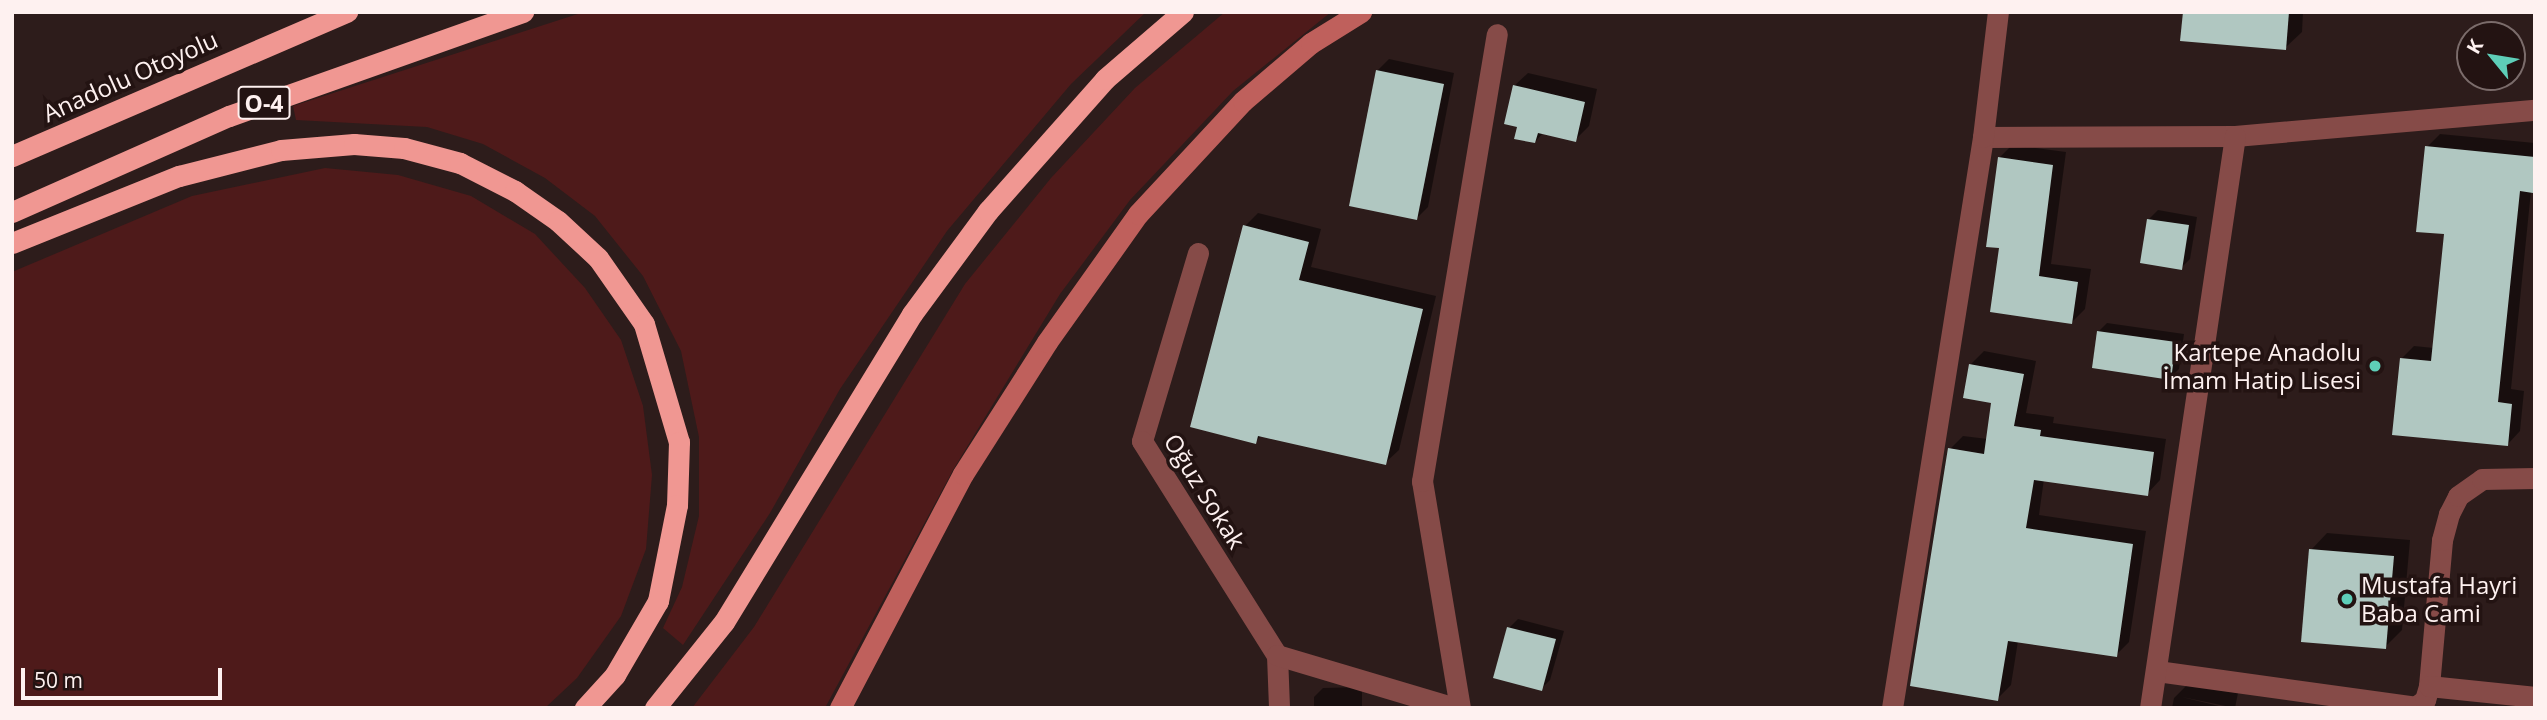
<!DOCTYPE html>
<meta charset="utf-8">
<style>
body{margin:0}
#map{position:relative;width:2547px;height:720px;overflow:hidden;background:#2d1c1b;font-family:"Open Sans",sans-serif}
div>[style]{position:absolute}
.green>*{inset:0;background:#4e1a1a}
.shadow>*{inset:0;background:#0007}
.building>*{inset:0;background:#b0c7c1}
.street>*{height:21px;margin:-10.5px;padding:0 10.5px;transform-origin:10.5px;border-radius:10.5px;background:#864b48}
.secondary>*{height:21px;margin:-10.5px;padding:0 10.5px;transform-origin:10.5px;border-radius:10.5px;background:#bf605c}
.highway>*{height:21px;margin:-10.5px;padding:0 10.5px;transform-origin:10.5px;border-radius:10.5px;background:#f09792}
.dots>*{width:19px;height:19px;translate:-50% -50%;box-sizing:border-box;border:4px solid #231312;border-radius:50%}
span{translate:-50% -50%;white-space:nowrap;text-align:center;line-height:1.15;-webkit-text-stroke:7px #231312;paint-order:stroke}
.shield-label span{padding:2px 5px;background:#231312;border:2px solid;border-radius:5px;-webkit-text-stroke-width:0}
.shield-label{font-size:23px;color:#fef1f0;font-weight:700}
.street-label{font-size:24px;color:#fef1f0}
.poi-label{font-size:24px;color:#fef1f0}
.right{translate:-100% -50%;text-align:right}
.left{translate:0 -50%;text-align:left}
.frame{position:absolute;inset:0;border:14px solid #fef1f0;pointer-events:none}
.north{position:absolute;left:2456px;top:21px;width:70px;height:70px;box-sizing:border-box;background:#231312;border:2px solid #7b6c6b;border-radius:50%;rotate:300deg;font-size:19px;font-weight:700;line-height:28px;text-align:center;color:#fef1f0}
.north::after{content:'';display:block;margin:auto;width:24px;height:32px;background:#5eceb8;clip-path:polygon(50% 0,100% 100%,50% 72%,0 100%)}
.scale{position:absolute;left:21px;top:668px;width:201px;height:32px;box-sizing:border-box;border:4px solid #fef1f0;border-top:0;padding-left:9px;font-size:21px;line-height:24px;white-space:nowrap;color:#fef1f0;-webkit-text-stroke:5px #231312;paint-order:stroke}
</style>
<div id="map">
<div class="green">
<div style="clip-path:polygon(584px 12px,1146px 12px,1071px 84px,947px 231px,840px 389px,770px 513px,683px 645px,663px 628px,682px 587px,699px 516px,699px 437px,681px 351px,643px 276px,595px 216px,545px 178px,483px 144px,427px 127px,296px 120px,293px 106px)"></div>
<div style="clip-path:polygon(1225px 12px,1331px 12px,1233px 91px,1130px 200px,1060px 294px,953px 470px,825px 708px,692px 708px,754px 627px,965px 284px,1051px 178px,1135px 88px)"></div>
<div style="clip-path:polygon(325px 168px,398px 175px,471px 196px,535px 234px,585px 288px,621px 340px,643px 406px,652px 475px,646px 549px,621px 616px,577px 678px,545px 708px,12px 708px,12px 272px,192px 196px)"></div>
</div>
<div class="shadow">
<div style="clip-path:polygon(2185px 12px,2303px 12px,2302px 32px,2285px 48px)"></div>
<div style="clip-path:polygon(1389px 59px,1454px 73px,1428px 207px,1416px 219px,1377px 71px)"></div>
<div style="clip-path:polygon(1528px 73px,1597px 89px,1589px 126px,1575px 140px,1544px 132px,1535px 142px,1519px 126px,1514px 86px)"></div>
<div style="clip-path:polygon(2440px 134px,2535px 143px,2535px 188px,2531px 191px,2511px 389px,2524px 391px,2520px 431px,2507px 445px,2401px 359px,2414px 346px,2434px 348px,2446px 233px,2427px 147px)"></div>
<div style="clip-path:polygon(2012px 145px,2066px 152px,2051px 264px,2091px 269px,2085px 309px,2072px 322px,2001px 247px,1999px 158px)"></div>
<div style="clip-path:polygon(2158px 210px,2197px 217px,2190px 259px,2181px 268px,2149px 219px)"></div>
<div style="clip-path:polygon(1258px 213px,1321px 229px,1311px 267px,1436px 296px,1399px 450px,1385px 463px,1262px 435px,1255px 442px,1245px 226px)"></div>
<div style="clip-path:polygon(2107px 323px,2184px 334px,2179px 369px,2170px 378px,2098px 332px)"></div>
<div style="clip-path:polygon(1984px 351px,2036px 361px,2026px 413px,2054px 417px,2053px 423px,2166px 439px,2160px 480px,2147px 494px,2044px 479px,2039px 515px,2146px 531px,2129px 642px,2116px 655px,2018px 641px,2011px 685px,1997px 699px,1950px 449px,1963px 436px,1988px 439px,1993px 402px,1971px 364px)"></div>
<div style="clip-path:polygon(2327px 533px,2410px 540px,2402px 630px,2385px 647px,2311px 550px)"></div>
<div style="clip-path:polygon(1518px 619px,1564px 631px,1550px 680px,1541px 689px,1509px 628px)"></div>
<div style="clip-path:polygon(2187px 685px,2238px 693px,2235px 708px,2182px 697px,2227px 708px,2172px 708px,2174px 698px)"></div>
<div style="clip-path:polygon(1362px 687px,1362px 708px,1314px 708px,1314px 697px,1323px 688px)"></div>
</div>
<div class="building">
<div style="clip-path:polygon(2183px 12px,2289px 12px,2286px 50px,2180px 41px)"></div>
<div style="clip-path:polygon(1376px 70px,1444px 84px,1417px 220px,1349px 206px)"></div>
<div style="clip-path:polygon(1513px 85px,1585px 102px,1576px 142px,1538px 133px,1535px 143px,1514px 139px,1517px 127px,1504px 124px)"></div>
<div style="clip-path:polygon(2425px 146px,2535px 157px,2533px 193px,2520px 191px,2498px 402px,2512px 404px,2508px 446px,2392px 435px,2400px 358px,2431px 361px,2444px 234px,2416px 232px)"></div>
<div style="clip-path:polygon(1998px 157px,2053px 165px,2039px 276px,2078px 282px,2072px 324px,1990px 312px,1999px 248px,1986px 247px)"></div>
<div style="clip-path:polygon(2147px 219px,2189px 225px,2182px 270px,2140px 263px)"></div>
<div style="clip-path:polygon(1243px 225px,1309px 242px,1299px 280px,1423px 309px,1386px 465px,1258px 436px,1256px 444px,1190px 427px)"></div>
<div style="clip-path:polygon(2097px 331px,2176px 342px,2171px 380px,2092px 368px)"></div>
<div style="clip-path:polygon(1969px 364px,2024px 374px,2014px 426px,2041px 430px,2040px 436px,2154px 452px,2148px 496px,2034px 480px,2026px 528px,2133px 544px,2117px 657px,2008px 641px,1998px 701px,1910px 686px,1948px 448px,1984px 454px,1991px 403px,1963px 398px)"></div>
<div style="clip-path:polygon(2309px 549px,2394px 556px,2386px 649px,2301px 642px)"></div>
<div style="clip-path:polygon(1507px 627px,1556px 639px,1542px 691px,1493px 678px)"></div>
</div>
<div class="street">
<div style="left:1983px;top:137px;width:252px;rotate:-0.2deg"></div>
<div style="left:2235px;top:136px;width:301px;rotate:-5deg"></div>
<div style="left:1198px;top:253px;width:196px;rotate:106.6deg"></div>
<div style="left:1142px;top:441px;width:253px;rotate:57.8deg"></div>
<div style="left:1277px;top:655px;width:53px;rotate:87.8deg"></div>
<div style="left:1277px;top:655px;width:186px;rotate:16.6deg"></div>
<div style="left:2157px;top:671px;width:260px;rotate:7.9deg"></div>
<div style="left:2415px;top:707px;width:12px;rotate:-35deg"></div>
<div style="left:2425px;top:700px;width:15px;rotate:-74deg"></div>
<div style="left:2429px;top:686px;width:147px;rotate:-84.9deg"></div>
<div style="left:2442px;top:540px;width:27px;rotate:-75deg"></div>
<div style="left:2449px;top:514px;width:20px;rotate:-63deg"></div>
<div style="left:2458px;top:496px;width:29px;rotate:-35deg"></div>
<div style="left:2482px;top:479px;width:53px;rotate:-1.1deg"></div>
<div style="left:2429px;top:686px;width:107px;rotate:5.9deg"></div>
<div style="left:1460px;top:708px;width:230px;rotate:-99.5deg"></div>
<div style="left:1422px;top:481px;width:453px;rotate:-80.5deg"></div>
<div style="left:1892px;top:708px;width:578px;rotate:-80.94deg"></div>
<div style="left:1983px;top:137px;width:126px;rotate:-83.2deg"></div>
<div style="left:2150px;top:708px;width:578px;rotate:-81.55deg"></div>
</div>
<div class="secondary">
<div style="left:840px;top:708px;width:264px;rotate:-62.3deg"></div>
<div style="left:963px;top:474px;width:156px;rotate:-57.5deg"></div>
<div style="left:1047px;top:342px;width:157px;rotate:-54.6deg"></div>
<div style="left:1138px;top:214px;width:154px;rotate:-47.1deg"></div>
<div style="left:1243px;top:101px;width:89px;rotate:-40.5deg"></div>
<div style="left:1311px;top:43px;width:59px;rotate:-31.8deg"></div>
</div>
<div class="highway">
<div style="left:12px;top:156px;width:365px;rotate:-23.3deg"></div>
<div style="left:12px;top:212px;width:237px;rotate:-23.9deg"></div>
<div style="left:229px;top:116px;width:312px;rotate:-19.5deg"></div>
<div style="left:12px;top:243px;width:180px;rotate:-21.9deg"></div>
<div style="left:179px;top:176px;width:105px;rotate:-14.3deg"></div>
<div style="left:281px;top:150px;width:73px;rotate:-4.7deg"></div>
<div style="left:354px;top:144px;width:50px;rotate:4.6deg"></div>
<div style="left:404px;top:148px;width:58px;rotate:15deg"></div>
<div style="left:460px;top:163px;width:62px;rotate:27deg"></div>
<div style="left:515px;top:191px;width:52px;rotate:34.9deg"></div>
<div style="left:558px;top:221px;width:54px;rotate:42.8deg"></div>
<div style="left:598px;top:258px;width:80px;rotate:55.1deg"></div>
<div style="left:644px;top:324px;width:123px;rotate:73.5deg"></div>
<div style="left:679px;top:442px;width:63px;rotate:91.8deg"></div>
<div style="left:677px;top:505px;width:98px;rotate:101.2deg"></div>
<div style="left:658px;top:601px;width:86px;rotate:120.2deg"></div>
<div style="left:615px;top:675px;width:45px;rotate:132.3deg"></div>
<div style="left:655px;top:708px;width:110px;rotate:-51.3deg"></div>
<div style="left:724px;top:622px;width:361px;rotate:-58.6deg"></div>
<div style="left:912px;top:314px;width:128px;rotate:-53.6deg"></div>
<div style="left:988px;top:211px;width:176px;rotate:-48.4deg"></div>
<div style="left:1105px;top:79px;width:103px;rotate:-40.7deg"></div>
</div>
<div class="dots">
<div style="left:2375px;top:366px;background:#5eceb8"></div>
<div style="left:2347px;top:599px;background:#5eceb8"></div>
</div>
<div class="shield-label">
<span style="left:264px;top:103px">O-4</span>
</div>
<div class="street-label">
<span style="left:130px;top:76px;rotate:-24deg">Anadolu Otoyolu</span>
<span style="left:1205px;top:491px;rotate:58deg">Oğuz Sokak</span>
</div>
<div class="poi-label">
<span class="right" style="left:2361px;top:366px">Kartepe Anadolu<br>İmam Hatip Lisesi</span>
<span class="left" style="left:2361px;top:599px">Mustafa Hayri<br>Baba Cami</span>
</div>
<div class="frame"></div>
<div class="north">K</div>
<div class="scale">50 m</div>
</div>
